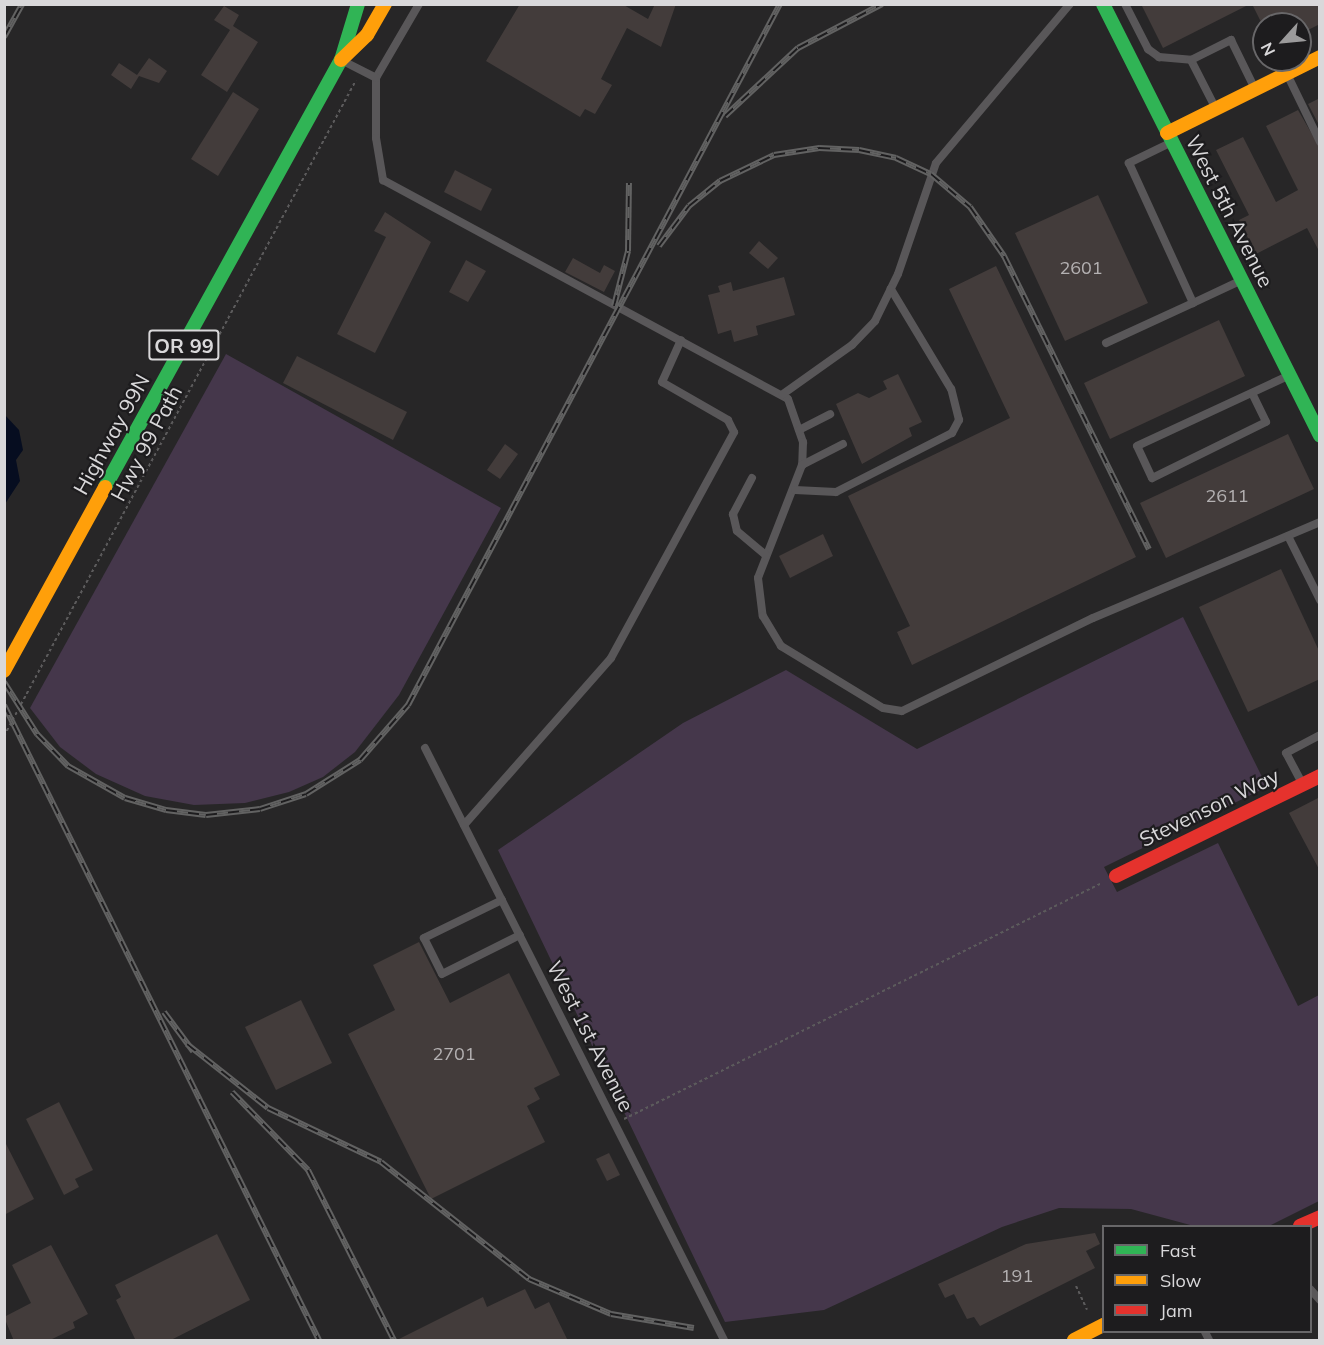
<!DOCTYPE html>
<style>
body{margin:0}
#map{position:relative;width:1324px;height:1345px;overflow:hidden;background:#272627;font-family:Mulish,sans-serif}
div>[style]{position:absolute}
.green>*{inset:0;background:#45374b}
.water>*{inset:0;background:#060d20}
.building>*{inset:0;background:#433c3b}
.path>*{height:2px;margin-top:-1px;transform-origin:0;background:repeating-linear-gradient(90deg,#5c5b5c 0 3px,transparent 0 6px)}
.lane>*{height:8px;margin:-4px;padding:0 4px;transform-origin:4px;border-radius:4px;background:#595759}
.fast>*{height:14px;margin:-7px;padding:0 7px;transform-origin:7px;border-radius:7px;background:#30b455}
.slow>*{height:14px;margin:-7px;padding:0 7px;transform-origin:7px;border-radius:7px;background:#ff9f0a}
.jam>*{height:14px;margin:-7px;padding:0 7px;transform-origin:7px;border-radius:7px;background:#e5322d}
.rail>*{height:6px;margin-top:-3px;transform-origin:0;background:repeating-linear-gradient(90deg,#1d1c1e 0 11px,#626262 0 22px);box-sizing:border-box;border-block:2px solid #626262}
span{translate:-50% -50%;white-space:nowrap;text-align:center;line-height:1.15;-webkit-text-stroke:4.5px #1d1c1e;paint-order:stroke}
.number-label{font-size:18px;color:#b4b1b2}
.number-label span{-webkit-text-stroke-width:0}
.shield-label span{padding:2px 4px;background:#1d1c1e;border:2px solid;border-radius:4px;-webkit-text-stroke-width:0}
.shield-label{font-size:20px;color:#d9d8da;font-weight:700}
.street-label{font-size:21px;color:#d9d8da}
.frame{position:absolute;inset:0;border:6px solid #d9d8da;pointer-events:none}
.legend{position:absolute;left:1102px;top:1225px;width:210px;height:108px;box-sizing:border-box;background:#1d1c1e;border:2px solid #686769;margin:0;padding:8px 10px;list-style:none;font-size:18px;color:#d9d8da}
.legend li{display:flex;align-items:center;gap:12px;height:30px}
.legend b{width:30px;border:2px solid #686769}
.north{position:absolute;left:1252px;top:12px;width:60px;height:60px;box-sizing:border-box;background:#1d1c1e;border:2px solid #686769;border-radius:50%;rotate:243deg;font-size:16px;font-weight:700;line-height:24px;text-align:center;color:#d9d8da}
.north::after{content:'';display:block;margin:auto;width:21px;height:27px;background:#9b9a9b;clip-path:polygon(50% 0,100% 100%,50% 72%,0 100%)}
</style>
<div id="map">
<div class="green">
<div style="clip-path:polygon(226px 354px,501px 508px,399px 695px,355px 752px,323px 777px,289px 792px,245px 803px,194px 805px,145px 796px,96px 774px,60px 747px,30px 708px)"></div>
<div style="clip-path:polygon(1183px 617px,1267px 787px,1104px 867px,1117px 892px,1218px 843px,1298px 1006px,1319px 995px,1319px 1201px,1269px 1226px,1194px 1226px,1131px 1209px,1059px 1208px,1002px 1227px,824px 1310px,725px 1322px,498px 850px,683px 723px,786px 670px,917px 749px)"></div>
</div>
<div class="water">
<div style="clip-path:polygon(4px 414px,19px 430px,23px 450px,16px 460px,20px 481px,5px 504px)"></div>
</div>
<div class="building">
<div style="clip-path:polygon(520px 4px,622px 4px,648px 19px,655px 4px,676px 4px,661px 47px,627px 28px,601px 79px,612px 85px,595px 114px,585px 109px,580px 117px,486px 61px)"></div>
<div style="clip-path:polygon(1141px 4px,1250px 4px,1163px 48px)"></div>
<div style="clip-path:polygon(1252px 4px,1320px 4px,1320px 24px,1300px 34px,1300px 24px,1262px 24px)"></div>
<div style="clip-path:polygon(224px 6px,239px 15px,233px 26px,258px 42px,227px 92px,201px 75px,230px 30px,214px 20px)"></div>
<div style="clip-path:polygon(149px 58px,167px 71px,159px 83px,139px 76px,131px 89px,111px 75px,119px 63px,137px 75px)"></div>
<div style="clip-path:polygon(233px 92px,259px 109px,218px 176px,191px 159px)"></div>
<div style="clip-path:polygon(1320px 98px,1320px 127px,1308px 104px)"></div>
<div style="clip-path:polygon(1298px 110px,1320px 148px,1320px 253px,1307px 228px,1256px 254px,1239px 220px,1249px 215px,1216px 150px,1243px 137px,1276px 202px,1298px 190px,1266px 126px)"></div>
<div style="clip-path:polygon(455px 170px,492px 189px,481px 211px,444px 192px)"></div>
<div style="clip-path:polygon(1098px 195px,1148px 303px,1065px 341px,1015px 233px)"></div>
<div style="clip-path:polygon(385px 212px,431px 242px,375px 353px,337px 334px,386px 237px,374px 231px)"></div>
<div style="clip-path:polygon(759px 241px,778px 258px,768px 269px,749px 253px)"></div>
<div style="clip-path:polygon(573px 258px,600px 273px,604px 265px,615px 271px,604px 292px,565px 272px)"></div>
<div style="clip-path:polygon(466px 260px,486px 271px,468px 302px,449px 292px)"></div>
<div style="clip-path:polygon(996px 266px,1136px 557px,912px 665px,897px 632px,910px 626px,848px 496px,1010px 418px,949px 289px)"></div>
<div style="clip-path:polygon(784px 277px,795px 315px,756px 326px,758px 335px,734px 342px,731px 330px,718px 334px,708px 295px,720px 292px,718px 286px,731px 282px,733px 291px)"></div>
<div style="clip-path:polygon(1219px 320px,1245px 376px,1110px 439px,1084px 383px)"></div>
<div style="clip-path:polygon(297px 356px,407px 412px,393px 440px,283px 383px)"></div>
<div style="clip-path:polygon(898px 374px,922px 422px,909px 428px,912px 436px,862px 464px,836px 404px,858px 393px,869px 398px,887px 389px,883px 381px)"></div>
<div style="clip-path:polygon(1288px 434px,1314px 489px,1166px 558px,1140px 503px)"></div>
<div style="clip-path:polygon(505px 444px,518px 454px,500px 479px,487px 470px)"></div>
<div style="clip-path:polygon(823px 534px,833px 556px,790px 578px,779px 556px)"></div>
<div style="clip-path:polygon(1281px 569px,1320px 653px,1320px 679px,1248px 712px,1199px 607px)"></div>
<div style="clip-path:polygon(1320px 797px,1320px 871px,1289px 813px)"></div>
<div style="clip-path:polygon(419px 942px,450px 1003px,509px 973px,560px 1075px,534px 1088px,540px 1099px,527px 1106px,545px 1142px,431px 1199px,348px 1034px,395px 1010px,373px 965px)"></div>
<div style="clip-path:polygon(301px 1000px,332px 1063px,276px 1090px,245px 1027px)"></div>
<div style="clip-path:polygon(59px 1102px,93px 1170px,75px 1179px,79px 1187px,64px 1195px,26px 1119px)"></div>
<div style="clip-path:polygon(4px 1140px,34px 1199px,4px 1215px)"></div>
<div style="clip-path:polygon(609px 1153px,620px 1175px,607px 1181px,596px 1159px)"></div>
<div style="clip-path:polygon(1095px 1233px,1100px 1244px,1086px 1251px,1095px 1268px,980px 1326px,974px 1317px,967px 1319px,954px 1294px,945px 1298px,938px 1284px,1026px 1244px)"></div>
<div style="clip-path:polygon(217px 1234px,250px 1300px,169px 1341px,136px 1341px,116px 1300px,121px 1297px,115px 1285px)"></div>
<div style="clip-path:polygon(51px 1245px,88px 1314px,73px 1322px,75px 1328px,48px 1341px,14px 1341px,4px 1317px,31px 1303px,12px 1265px)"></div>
<div style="clip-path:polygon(525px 1289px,535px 1309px,549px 1302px,568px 1341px,395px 1341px,483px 1297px,487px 1307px)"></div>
</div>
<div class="path">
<div style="left:4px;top:736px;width:744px;rotate:-61.78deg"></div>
<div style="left:624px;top:1119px;width:531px;rotate:-26.28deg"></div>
<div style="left:1076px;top:1286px;width:26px;rotate:65deg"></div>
</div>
<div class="lane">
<div style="left:419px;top:4px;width:86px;rotate:120.2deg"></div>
<div style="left:376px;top:78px;width:60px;rotate:90deg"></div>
<div style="left:376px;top:138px;width:43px;rotate:80.5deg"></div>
<div style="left:383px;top:180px;width:460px;rotate:28.4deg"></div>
<div style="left:788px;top:399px;width:46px;rotate:70.8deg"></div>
<div style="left:803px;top:442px;width:23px;rotate:92deg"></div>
<div style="left:802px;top:465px;width:121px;rotate:111.3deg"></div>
<div style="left:758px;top:578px;width:38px;rotate:83deg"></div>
<div style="left:763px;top:616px;width:35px;rotate:59deg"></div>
<div style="left:781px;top:646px;width:119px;rotate:31.3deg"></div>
<div style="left:883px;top:708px;width:19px;rotate:9deg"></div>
<div style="left:902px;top:711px;width:212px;rotate:-26deg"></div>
<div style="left:1093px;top:618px;width:246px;rotate:-22.9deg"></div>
<div style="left:1125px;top:4px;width:51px;rotate:62.9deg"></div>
<div style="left:1148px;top:49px;width:14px;rotate:36deg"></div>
<div style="left:1159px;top:57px;width:32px;rotate:5deg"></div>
<div style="left:345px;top:62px;width:35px;rotate:27deg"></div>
<div style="left:1287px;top:74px;width:76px;rotate:64.1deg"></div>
<div style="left:1215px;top:107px;width:53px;rotate:-117.1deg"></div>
<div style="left:1191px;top:60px;width:45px;rotate:-26.6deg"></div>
<div style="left:1231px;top:40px;width:52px;rotate:63.9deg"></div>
<div style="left:1170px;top:143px;width:46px;rotate:154deg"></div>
<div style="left:1129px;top:163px;width:154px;rotate:65.4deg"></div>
<div style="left:1193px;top:303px;width:52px;rotate:-25.1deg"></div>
<div style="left:1106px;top:343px;width:96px;rotate:-24.7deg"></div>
<div style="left:1252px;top:393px;width:32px;rotate:64deg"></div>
<div style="left:1266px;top:422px;width:127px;rotate:153.8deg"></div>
<div style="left:1152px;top:478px;width:35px;rotate:-115deg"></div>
<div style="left:1137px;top:446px;width:166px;rotate:-24.9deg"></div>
<div style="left:783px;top:394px;width:85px;rotate:-35.4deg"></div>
<div style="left:852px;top:345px;width:33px;rotate:-46deg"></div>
<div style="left:875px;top:321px;width:52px;rotate:-63.9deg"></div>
<div style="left:898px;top:274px;width:117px;rotate:-71.1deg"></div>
<div style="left:936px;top:163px;width:208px;rotate:-49.9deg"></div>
<div style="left:799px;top:430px;width:35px;rotate:-27deg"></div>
<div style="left:802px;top:465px;width:46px;rotate:-27.1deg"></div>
<div style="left:752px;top:478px;width:41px;rotate:117.8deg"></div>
<div style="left:733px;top:514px;width:17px;rotate:77deg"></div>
<div style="left:737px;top:531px;width:38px;rotate:40deg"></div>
<div style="left:795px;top:490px;width:41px;rotate:2.8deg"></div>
<div style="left:836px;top:492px;width:130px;rotate:-27deg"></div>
<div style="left:952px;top:433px;width:15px;rotate:-62deg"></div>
<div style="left:959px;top:420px;width:32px;rotate:-104deg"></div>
<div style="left:951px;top:389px;width:117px;rotate:-121deg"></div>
<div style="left:1288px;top:536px;width:72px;rotate:63.4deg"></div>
<div style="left:425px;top:748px;width:663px;rotate:63.2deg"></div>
<div style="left:1302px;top:783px;width:34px;rotate:-118deg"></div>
<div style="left:1286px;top:753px;width:38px;rotate:-28deg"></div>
<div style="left:464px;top:825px;width:222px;rotate:-48.6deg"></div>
<div style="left:611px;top:658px;width:257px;rotate:-61.4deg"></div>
<div style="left:734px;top:432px;width:13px;rotate:-117deg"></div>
<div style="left:728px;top:420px;width:76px;rotate:-150.1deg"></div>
<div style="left:662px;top:382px;width:46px;rotate:-65.7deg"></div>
<div style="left:502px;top:900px;width:87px;rotate:154deg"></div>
<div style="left:424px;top:938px;width:40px;rotate:63.4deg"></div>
<div style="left:442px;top:974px;width:87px;rotate:-26.6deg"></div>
<div style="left:1310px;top:1289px;width:15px;rotate:48deg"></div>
<div style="left:1205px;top:1332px;width:9px;rotate:63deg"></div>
</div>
<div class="fast">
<div style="left:1103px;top:4px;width:483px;rotate:63.3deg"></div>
<div style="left:105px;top:487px;width:488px;rotate:-61.1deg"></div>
<div style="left:341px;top:60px;width:59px;rotate:-73.1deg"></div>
</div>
<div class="slow">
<div style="left:341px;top:60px;width:36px;rotate:-44deg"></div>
<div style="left:367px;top:35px;width:36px;rotate:-60deg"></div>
<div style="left:1167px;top:133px;width:171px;rotate:-26.4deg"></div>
<div style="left:4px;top:671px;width:210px;rotate:-61.2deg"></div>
<div style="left:1074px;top:1340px;width:34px;rotate:-27deg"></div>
</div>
<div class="jam">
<div style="left:1116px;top:876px;width:227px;rotate:-26.1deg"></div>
<div style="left:1300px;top:1226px;width:22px;rotate:-24deg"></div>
</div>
<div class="rail">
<div style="left:4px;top:37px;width:38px;rotate:-61deg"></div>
<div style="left:725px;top:116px;width:100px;rotate:-43deg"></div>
<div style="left:798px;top:48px;width:95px;rotate:-27.6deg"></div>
<div style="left:659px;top:246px;width:50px;rotate:-53.1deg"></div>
<div style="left:689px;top:206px;width:40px;rotate:-39deg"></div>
<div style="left:720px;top:181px;width:60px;rotate:-25.7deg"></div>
<div style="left:774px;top:155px;width:46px;rotate:-8.8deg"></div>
<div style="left:819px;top:148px;width:40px;rotate:2.9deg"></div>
<div style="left:859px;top:150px;width:38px;rotate:12deg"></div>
<div style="left:896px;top:158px;width:38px;rotate:25deg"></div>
<div style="left:931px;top:174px;width:51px;rotate:40.2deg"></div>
<div style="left:970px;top:207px;width:60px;rotate:55.2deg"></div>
<div style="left:1004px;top:256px;width:327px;rotate:63.7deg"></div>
<div style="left:614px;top:306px;width:57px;rotate:-75.7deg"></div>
<div style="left:628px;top:251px;width:68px;rotate:-89.2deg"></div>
<div style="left:4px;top:682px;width:62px;rotate:57.6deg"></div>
<div style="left:37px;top:734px;width:45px;rotate:45.9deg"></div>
<div style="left:68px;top:766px;width:65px;rotate:29.3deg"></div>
<div style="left:125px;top:798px;width:43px;rotate:16.3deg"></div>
<div style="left:166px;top:810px;width:40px;rotate:7.1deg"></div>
<div style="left:206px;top:815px;width:54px;rotate:-6.3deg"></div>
<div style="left:260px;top:809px;width:48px;rotate:-18.1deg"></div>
<div style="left:306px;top:794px;width:64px;rotate:-32.2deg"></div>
<div style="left:360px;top:760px;width:73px;rotate:-48.9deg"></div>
<div style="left:408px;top:705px;width:794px;rotate:-62.05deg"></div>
<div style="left:4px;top:705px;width:709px;rotate:63.62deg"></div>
<div style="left:164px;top:1012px;width:49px;rotate:53.4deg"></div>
<div style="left:187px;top:1044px;width:103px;rotate:38.3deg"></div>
<div style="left:268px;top:1108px;width:125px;rotate:25.5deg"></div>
<div style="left:381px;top:1162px;width:189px;rotate:38.3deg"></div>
<div style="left:529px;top:1279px;width:89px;rotate:23.1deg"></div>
<div style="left:611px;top:1314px;width:84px;rotate:9.6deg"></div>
<div style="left:232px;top:1092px;width:109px;rotate:45.7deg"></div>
<div style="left:308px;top:1170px;width:191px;rotate:63.2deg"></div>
</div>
<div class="number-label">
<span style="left:1081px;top:268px">2601</span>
<span style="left:1227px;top:496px">2611</span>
<span style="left:454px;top:1054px">2701</span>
<span style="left:1017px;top:1276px">191</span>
</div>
<div class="shield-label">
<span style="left:184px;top:345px">OR 99</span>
</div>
<div class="street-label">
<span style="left:1230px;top:211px;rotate:63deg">West 5th Avenue</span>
<span style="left:111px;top:434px;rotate:-61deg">Highway 99N</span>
<span style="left:146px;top:443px;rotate:-62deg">Hwy 99 Path</span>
<span style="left:1209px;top:807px;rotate:-26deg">Stevenson Way</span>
<span style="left:591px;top:1036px;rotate:63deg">West 1st Avenue</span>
</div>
<div class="frame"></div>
<ul class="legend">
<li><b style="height:8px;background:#30b455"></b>Fast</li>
<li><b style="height:8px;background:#ff9f0a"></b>Slow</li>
<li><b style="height:8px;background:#e5322d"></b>Jam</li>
</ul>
<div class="north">N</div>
</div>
